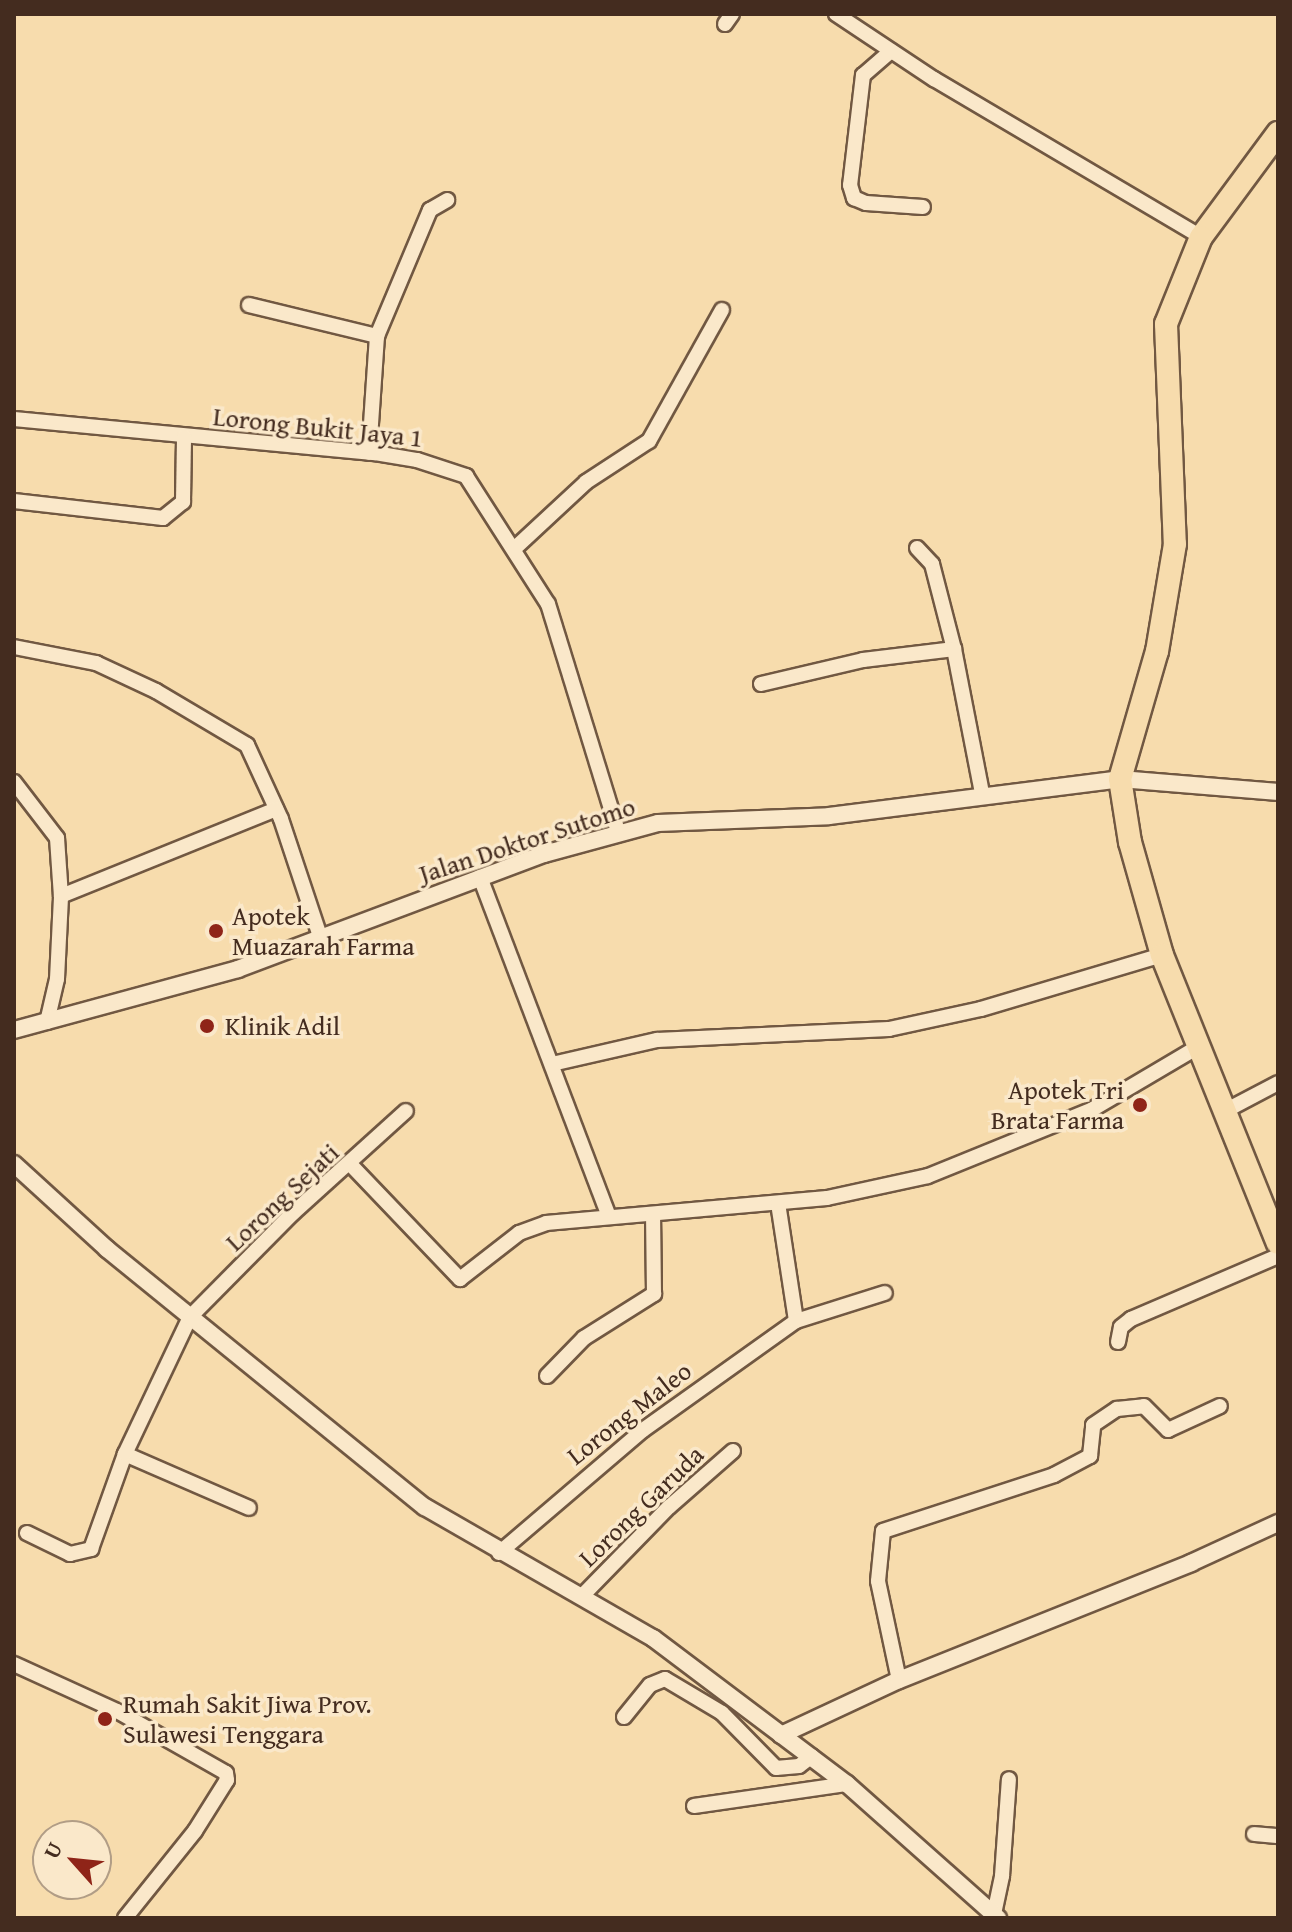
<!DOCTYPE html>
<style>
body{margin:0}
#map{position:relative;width:1292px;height:1932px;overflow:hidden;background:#f7dcad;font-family:"Gentium Book Plus",serif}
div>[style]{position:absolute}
.roads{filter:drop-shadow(2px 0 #715842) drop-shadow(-2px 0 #715842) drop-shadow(0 2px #715842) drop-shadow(0 -2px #715842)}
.minor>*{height:14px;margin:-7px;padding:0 7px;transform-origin:7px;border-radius:7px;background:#fae8ca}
.tertiary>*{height:16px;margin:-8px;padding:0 8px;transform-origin:8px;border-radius:8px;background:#fae8ca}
.trunk>*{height:22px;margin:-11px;padding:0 11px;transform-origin:11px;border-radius:11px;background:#f7dcad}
.dots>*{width:22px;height:22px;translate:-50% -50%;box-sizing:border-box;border:4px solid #fae8ca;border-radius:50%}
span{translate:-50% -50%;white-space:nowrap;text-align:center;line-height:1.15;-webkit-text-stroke:7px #fae8ca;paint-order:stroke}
.street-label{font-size:26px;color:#442c1f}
.poi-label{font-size:26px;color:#442c1f}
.left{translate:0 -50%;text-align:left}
.right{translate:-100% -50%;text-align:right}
.frame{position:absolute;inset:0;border:16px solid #442c1f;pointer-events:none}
.north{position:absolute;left:32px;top:1820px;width:80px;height:80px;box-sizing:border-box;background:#fae8ca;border:2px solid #b19d86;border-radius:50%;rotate:297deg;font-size:22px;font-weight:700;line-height:32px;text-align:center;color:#442c1f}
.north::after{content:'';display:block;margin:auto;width:28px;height:36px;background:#8f2418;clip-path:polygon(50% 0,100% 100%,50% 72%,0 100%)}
</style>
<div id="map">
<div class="roads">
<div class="minor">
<div style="left:836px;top:14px;width:118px;rotate:33.6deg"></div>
<div style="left:934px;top:79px;width:310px;rotate:30.6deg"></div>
<div style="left:725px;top:24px;width:12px;rotate:-55deg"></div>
<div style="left:891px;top:51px;width:37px;rotate:139deg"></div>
<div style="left:863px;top:75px;width:111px;rotate:96.7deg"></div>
<div style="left:850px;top:185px;width:14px;rotate:73deg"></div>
<div style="left:854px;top:198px;width:13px;rotate:23deg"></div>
<div style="left:866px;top:203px;width:57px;rotate:4deg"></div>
<div style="left:249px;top:305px;width:132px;rotate:13.6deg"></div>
<div style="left:377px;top:336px;width:117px;rotate:93.9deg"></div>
<div style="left:377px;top:336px;width:137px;rotate:-67.2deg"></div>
<div style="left:430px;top:210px;width:20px;rotate:-30deg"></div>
<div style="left:14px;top:419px;width:363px;rotate:5.4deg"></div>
<div style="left:375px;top:453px;width:43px;rotate:9.5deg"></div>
<div style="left:417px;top:460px;width:52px;rotate:18.1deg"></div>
<div style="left:466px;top:476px;width:152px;rotate:57.4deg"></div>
<div style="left:548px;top:604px;width:238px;rotate:72.9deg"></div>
<div style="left:14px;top:501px;width:150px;rotate:6.5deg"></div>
<div style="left:163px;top:518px;width:26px;rotate:-39deg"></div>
<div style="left:183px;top:502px;width:65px;rotate:-89.1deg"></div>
<div style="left:917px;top:548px;width:22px;rotate:47deg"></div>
<div style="left:932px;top:564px;width:88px;rotate:75.5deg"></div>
<div style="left:514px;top:549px;width:98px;rotate:-42.9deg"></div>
<div style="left:586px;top:482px;width:75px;rotate:-33.1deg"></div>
<div style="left:649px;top:441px;width:150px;rotate:-60.9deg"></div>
<div style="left:14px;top:647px;width:84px;rotate:11deg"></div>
<div style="left:96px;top:663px;width:66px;rotate:25deg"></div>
<div style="left:156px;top:691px;width:106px;rotate:30.7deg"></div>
<div style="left:247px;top:745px;width:81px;rotate:65.3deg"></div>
<div style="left:281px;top:819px;width:126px;rotate:71.6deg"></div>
<div style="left:761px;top:684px;width:105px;rotate:-13.2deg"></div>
<div style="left:863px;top:660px;width:92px;rotate:-6.9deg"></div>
<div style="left:954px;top:649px;width:147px;rotate:79deg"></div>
<div style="left:14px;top:782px;width:71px;rotate:52.5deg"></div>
<div style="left:57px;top:838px;width:58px;rotate:86.1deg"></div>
<div style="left:480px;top:877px;width:363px;rotate:69.2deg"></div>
<div style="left:47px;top:1022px;width:44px;rotate:-76.9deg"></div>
<div style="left:57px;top:979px;width:83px;rotate:-87.2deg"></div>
<div style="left:61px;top:896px;width:232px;rotate:-22deg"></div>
<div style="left:552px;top:1064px;width:108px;rotate:-12.9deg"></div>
<div style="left:657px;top:1040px;width:232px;rotate:-2.7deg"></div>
<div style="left:889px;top:1029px;width:94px;rotate:-12.3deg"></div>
<div style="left:981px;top:1009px;width:189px;rotate:-16.6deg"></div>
<div style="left:1223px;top:1112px;width:62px;rotate:-27.8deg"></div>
<div style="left:351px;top:1165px;width:158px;rotate:46.3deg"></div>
<div style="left:460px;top:1279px;width:75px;rotate:-37.9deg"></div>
<div style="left:519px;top:1233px;width:29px;rotate:-20deg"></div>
<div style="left:546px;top:1223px;width:282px;rotate:-5.1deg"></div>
<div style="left:827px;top:1198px;width:103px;rotate:-12.3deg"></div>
<div style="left:928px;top:1176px;width:178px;rotate:-22.1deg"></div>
<div style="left:1093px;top:1109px;width:120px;rotate:-30.6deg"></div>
<div style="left:778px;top:1203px;width:119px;rotate:81.3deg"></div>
<div style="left:1118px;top:1342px;width:15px;rotate:-79deg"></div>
<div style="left:1121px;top:1327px;width:13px;rotate:-39deg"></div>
<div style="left:1131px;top:1319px;width:160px;rotate:-23.2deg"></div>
<div style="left:547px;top:1376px;width:53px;rotate:-45.8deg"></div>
<div style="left:584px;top:1338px;width:83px;rotate:-32.2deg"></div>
<div style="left:654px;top:1294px;width:80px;rotate:-90.7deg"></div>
<div style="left:125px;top:1454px;width:135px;rotate:23.5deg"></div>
<div style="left:27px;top:1533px;width:48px;rotate:26deg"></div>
<div style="left:70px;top:1554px;width:22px;rotate:-13deg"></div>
<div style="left:91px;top:1549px;width:101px;rotate:-70.3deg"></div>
<div style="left:125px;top:1454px;width:152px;rotate:-64.6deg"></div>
<div style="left:190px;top:1317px;width:146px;rotate:-45.3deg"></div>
<div style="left:293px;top:1213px;width:152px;rotate:-42.1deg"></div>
<div style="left:499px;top:1553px;width:189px;rotate:-40.5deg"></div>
<div style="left:643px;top:1430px;width:188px;rotate:-35.5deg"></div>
<div style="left:796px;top:1321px;width:93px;rotate:-17.5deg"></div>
<div style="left:583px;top:1595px;width:123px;rotate:-45.7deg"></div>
<div style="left:669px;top:1507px;width:85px;rotate:-41.2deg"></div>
<div style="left:14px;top:1664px;width:113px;rotate:24.5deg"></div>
<div style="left:117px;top:1711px;width:125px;rotate:29.6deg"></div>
<div style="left:226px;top:1773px;width:7px;rotate:82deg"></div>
<div style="left:227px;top:1780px;width:60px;rotate:122.1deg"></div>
<div style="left:195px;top:1831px;width:112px;rotate:128.8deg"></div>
<div style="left:899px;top:1680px;width:101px;rotate:-102deg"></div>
<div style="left:878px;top:1581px;width:50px;rotate:-84.3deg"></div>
<div style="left:883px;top:1531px;width:180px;rotate:-18.1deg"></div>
<div style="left:1054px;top:1475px;width:41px;rotate:-27.8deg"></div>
<div style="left:1090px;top:1456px;width:31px;rotate:-84deg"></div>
<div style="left:1093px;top:1425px;width:29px;rotate:-34deg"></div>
<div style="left:1117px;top:1409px;width:27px;rotate:-6deg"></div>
<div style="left:1144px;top:1406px;width:34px;rotate:45deg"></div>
<div style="left:1168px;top:1430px;width:57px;rotate:-24.8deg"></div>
<div style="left:624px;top:1717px;width:41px;rotate:-50.9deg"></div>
<div style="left:650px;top:1685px;width:16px;rotate:-22deg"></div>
<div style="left:665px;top:1679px;width:66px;rotate:30.8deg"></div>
<div style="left:722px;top:1713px;width:77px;rotate:45.5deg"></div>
<div style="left:776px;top:1768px;width:23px;rotate:-5deg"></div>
<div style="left:799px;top:1766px;width:16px;rotate:-38deg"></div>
<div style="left:694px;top:1806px;width:155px;rotate:-8.2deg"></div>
<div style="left:1254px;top:1834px;width:24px;rotate:5deg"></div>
<div style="left:994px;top:1914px;width:39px;rotate:-78deg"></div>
<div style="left:1002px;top:1876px;width:97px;rotate:-85.9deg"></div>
</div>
<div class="tertiary">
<div style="left:14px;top:1030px;width:232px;rotate:-15.2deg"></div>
<div style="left:238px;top:969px;width:327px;rotate:-20.6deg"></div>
<div style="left:544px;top:854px;width:118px;rotate:-15.2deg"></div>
<div style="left:658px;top:823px;width:171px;rotate:-2.3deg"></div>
<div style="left:829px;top:816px;width:293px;rotate:-7.2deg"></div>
<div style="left:1120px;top:779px;width:159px;rotate:4.7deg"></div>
<div style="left:14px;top:1164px;width:126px;rotate:42.4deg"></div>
<div style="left:107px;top:1249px;width:409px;rotate:39.1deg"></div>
<div style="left:425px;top:1507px;width:263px;rotate:29.9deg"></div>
<div style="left:653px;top:1638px;width:243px;rotate:37deg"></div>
<div style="left:847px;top:1784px;width:202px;rotate:41.6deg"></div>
<div style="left:781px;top:1735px;width:130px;rotate:-25deg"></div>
<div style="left:899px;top:1680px;width:315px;rotate:-21.8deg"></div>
<div style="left:1191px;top:1563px;width:96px;rotate:-24.7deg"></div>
</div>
<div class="trunk">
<div style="left:1278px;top:133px;width:129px;rotate:126.5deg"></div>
<div style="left:1201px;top:237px;width:94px;rotate:111.9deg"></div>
<div style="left:1166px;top:324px;width:220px;rotate:87.7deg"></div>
<div style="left:1175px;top:544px;width:109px;rotate:99.5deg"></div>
<div style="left:1157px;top:651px;width:133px;rotate:106.1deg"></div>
<div style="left:1120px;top:779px;width:64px;rotate:81deg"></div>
<div style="left:1130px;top:842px;width:117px;rotate:74.2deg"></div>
<div style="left:1162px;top:955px;width:310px;rotate:68.1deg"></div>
</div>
</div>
<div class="dots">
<div style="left:216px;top:931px;background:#8f2418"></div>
<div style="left:207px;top:1026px;background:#8f2418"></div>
<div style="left:1140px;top:1105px;background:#8f2418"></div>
<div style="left:105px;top:1719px;background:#8f2418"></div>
</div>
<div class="street-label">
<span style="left:318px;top:427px;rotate:6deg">Lorong Bukit Jaya 1</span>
<span style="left:527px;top:840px;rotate:-18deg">Jalan Doktor Sutomo</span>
<span style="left:282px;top:1197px;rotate:-43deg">Lorong Sejati</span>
<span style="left:629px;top:1413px;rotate:-38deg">Lorong Maleo</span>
<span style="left:641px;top:1506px;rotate:-44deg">Lorong Garuda</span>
</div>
<div class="poi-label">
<span class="left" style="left:232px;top:931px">Apotek<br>Muazarah Farma</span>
<span class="left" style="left:225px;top:1026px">Klinik Adil</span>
<span class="right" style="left:1124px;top:1105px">Apotek Tri<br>Brata Farma</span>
<span class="left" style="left:123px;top:1719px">Rumah Sakit Jiwa Prov.<br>Sulawesi Tenggara</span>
</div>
<div class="frame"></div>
<div class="north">U</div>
</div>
